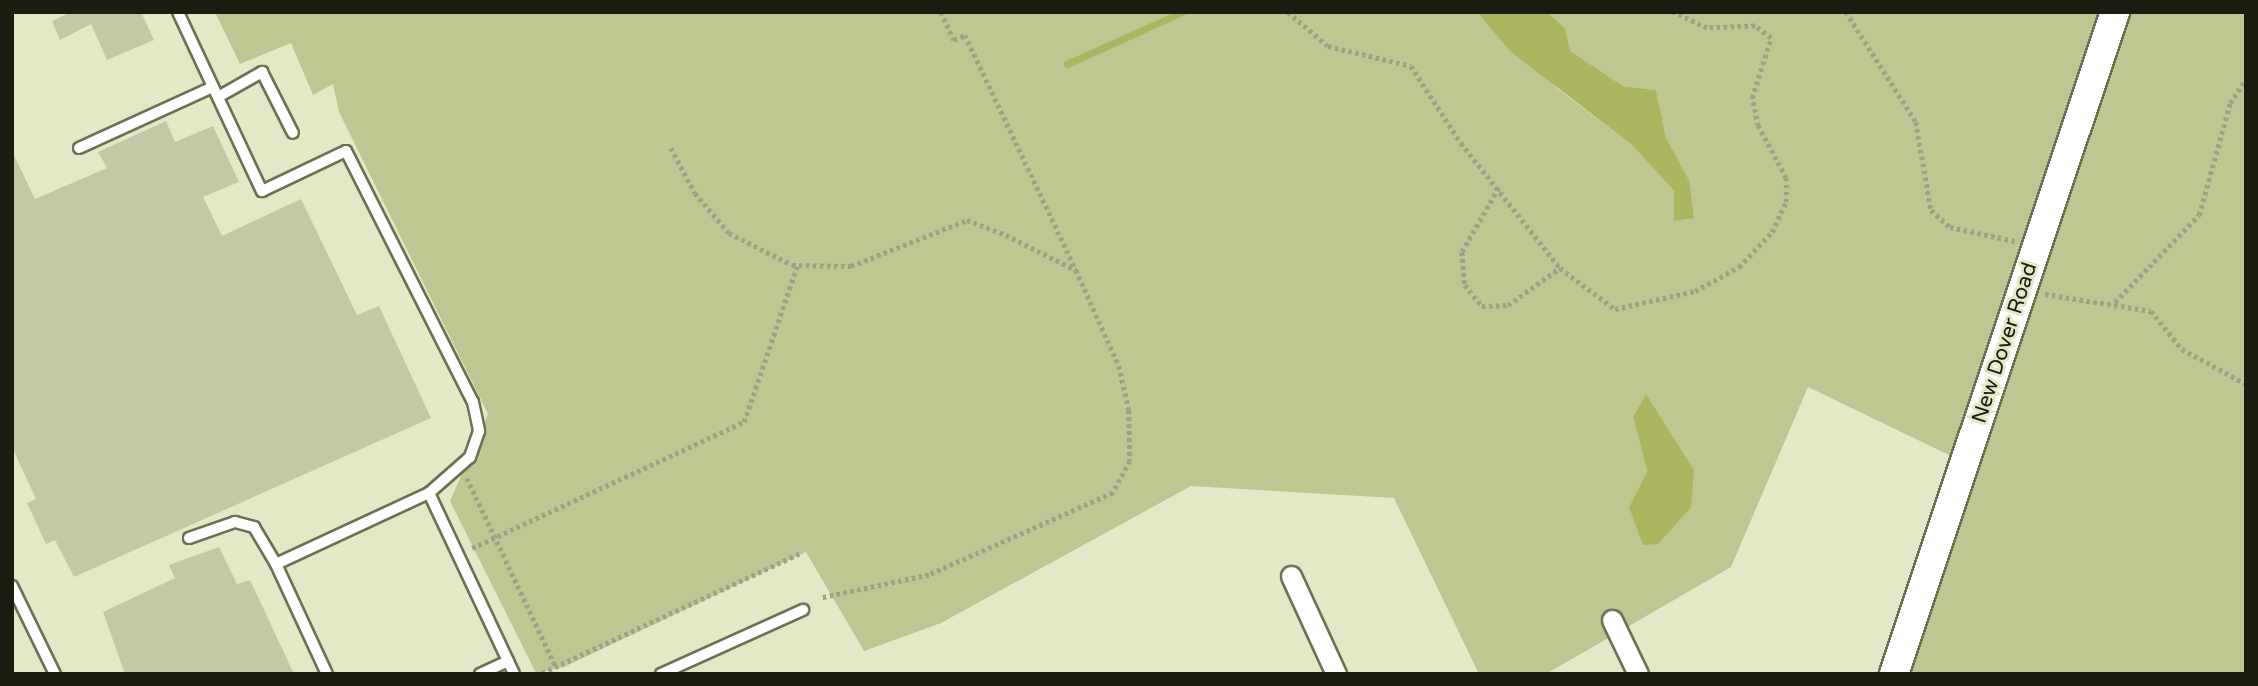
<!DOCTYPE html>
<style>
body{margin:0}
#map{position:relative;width:2258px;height:686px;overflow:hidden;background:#e3e9c7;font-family:"Varela Round",sans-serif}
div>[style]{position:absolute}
.green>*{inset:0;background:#bec692}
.water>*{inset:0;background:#acb661}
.stream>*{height:7px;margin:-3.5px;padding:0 3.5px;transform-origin:3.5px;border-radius:3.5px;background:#acb661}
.building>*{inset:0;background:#c3c9a7}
.path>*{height:4.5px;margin-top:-2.25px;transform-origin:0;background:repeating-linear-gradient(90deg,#9da288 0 3.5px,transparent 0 7px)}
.roads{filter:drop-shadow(2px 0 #6c7152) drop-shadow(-2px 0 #6c7152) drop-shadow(0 2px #6c7152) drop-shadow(0 -2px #6c7152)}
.lane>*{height:10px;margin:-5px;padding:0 5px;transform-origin:5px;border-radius:5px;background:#fff}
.street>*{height:19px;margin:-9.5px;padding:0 9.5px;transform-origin:9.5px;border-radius:9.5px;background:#fff}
.secondary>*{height:28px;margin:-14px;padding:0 14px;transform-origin:14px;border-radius:14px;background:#fff}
span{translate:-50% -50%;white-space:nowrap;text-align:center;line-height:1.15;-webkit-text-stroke:6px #e3e9c7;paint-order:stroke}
.street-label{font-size:21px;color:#1b1d11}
.frame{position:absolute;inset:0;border:14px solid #1b1d11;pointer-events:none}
</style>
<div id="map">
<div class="green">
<div style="clip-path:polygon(evenodd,215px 12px,1477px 12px,1558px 89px,1632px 145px,1674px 191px,1675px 221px,1689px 180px,1666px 139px,1656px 90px,1623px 86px,1569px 51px,1565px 28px,1547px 12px,2246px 12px,2246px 674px,1911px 674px,1978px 469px,1808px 387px,1731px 567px,1546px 674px,1479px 674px,1394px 498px,1191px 486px,941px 623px,864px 651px,806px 552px,564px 667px,536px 673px,450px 501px,488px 414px,339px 112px,333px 84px,313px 95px,291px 43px,240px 64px,215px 12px,1646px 395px,1669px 432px,1629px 507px,1647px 471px,1633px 417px,1646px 395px)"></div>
</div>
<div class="water">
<div style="clip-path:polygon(1477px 12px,1547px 12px,1565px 28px,1570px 51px,1623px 86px,1656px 90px,1666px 138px,1689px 180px,1694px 218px,1674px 221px,1674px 191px,1632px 145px,1511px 52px)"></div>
<div style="clip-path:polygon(1646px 394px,1694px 470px,1691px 507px,1658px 544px,1643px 545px,1629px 507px,1647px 471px,1633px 417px)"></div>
</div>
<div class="stream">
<div style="left:1067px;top:64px;width:126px;rotate:-24.3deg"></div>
</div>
<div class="building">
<div style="clip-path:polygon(71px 12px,141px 12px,154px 40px,107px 60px,91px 24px,60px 40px,52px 21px)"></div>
<div style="clip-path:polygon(166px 121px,175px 142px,213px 126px,239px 182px,203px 197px,222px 236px,301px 199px,357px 315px,379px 306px,431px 418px,74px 577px,55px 540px,46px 544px,27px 503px,36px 499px,12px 447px,12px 151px,35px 199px,107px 168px,98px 152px)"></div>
<div style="clip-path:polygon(219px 547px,237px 584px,250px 580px,294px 674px,125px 674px,103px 612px,175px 578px,169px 565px)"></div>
</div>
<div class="path">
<div style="left:941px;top:12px;width:31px;rotate:65deg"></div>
<div style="left:954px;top:40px;width:12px;rotate:-24deg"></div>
<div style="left:965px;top:35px;width:260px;rotate:64.7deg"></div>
<div style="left:1288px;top:12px;width:52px;rotate:40.4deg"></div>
<div style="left:1328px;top:46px;width:85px;rotate:13.5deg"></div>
<div style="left:1411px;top:66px;width:92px;rotate:57deg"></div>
<div style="left:1461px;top:143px;width:159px;rotate:51.6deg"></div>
<div style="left:1560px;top:268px;width:69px;rotate:36.7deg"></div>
<div style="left:1615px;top:309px;width:82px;rotate:-12.7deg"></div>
<div style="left:1695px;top:291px;width:50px;rotate:-28.6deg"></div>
<div style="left:1739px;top:267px;width:48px;rotate:-46.7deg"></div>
<div style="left:1772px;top:232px;width:33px;rotate:-65deg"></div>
<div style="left:1786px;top:202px;width:24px;rotate:-90deg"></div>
<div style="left:1786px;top:178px;width:59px;rotate:-118.3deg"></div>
<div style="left:1758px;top:126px;width:29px;rotate:-102deg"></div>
<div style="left:1752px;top:98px;width:63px;rotate:-72.4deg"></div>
<div style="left:1771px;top:38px;width:20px;rotate:-143deg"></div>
<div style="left:1755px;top:26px;width:48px;rotate:177.6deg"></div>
<div style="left:1707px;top:28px;width:38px;rotate:-155deg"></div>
<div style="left:1846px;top:12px;width:130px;rotate:57.5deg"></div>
<div style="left:1916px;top:122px;width:89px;rotate:80.3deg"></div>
<div style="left:1931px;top:210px;width:25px;rotate:42deg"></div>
<div style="left:1950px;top:227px;width:66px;rotate:12.3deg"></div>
<div style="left:671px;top:148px;width:51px;rotate:61.9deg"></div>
<div style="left:695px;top:193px;width:52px;rotate:49.6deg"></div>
<div style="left:729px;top:233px;width:71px;rotate:26.9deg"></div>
<div style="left:792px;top:265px;width:59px;rotate:1deg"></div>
<div style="left:851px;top:266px;width:125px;rotate:-21.6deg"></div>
<div style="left:967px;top:220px;width:42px;rotate:21deg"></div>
<div style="left:1006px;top:235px;width:78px;rotate:26.6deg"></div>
<div style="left:1076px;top:270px;width:105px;rotate:65.9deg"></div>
<div style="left:1119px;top:366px;width:45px;rotate:77.2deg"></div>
<div style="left:1129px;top:410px;width:51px;rotate:88.9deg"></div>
<div style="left:1130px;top:461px;width:36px;rotate:118deg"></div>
<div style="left:1113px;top:493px;width:201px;rotate:156deg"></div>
<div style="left:929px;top:575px;width:110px;rotate:168deg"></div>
<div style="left:1499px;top:188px;width:74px;rotate:120deg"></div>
<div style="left:1462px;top:252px;width:33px;rotate:85deg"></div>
<div style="left:1465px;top:285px;width:27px;rotate:51deg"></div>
<div style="left:1482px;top:306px;width:26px;rotate:-2deg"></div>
<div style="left:1508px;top:305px;width:64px;rotate:-35.4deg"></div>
<div style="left:2045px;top:294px;width:107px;rotate:9.1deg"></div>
<div style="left:2151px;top:311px;width:49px;rotate:50.8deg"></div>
<div style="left:2182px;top:349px;width:73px;rotate:28.7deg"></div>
<div style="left:2115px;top:302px;width:121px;rotate:-46deg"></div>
<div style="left:2199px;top:215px;width:116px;rotate:-74.5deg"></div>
<div style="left:2230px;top:103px;width:29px;rotate:-56deg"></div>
<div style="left:467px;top:478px;width:209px;rotate:64.8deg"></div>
<div style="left:472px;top:548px;width:300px;rotate:-24.9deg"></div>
<div style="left:744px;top:422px;width:165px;rotate:-71.2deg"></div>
<div style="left:542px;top:673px;width:285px;rotate:-24.9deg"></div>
</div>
<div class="roads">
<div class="lane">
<div style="left:178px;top:12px;width:198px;rotate:64.9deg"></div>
<div style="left:262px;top:191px;width:93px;rotate:-25.5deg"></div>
<div style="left:346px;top:151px;width:281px;rotate:63.2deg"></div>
<div style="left:473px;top:402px;width:30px;rotate:78deg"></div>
<div style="left:479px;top:431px;width:28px;rotate:109deg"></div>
<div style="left:470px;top:457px;width:55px;rotate:138.7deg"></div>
<div style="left:429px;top:493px;width:186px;rotate:64.8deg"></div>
<div style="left:508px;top:661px;width:31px;rotate:155deg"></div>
<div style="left:218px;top:97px;width:51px;rotate:-29.6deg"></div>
<div style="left:262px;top:72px;width:68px;rotate:63.1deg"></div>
<div style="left:79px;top:148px;width:147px;rotate:-24.5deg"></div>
<div style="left:189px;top:538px;width:49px;rotate:-19.2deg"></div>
<div style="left:235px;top:522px;width:20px;rotate:15deg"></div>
<div style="left:254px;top:527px;width:43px;rotate:59.3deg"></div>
<div style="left:12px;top:586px;width:98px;rotate:64deg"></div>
<div style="left:508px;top:661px;width:14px;rotate:65deg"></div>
<div style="left:327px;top:674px;width:121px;rotate:-114.9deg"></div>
<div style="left:276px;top:564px;width:169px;rotate:-24.9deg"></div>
<div style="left:661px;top:674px;width:156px;rotate:-24.3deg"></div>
</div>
<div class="street">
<div style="left:1291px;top:576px;width:108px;rotate:65.3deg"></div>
<div style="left:1612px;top:620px;width:60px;rotate:64.3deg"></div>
</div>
<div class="secondary">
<div style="left:1894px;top:674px;width:698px;rotate:-71.54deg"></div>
</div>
</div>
<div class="street-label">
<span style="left:2005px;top:343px;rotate:-72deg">New Dover Road</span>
</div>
<div class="frame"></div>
</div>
